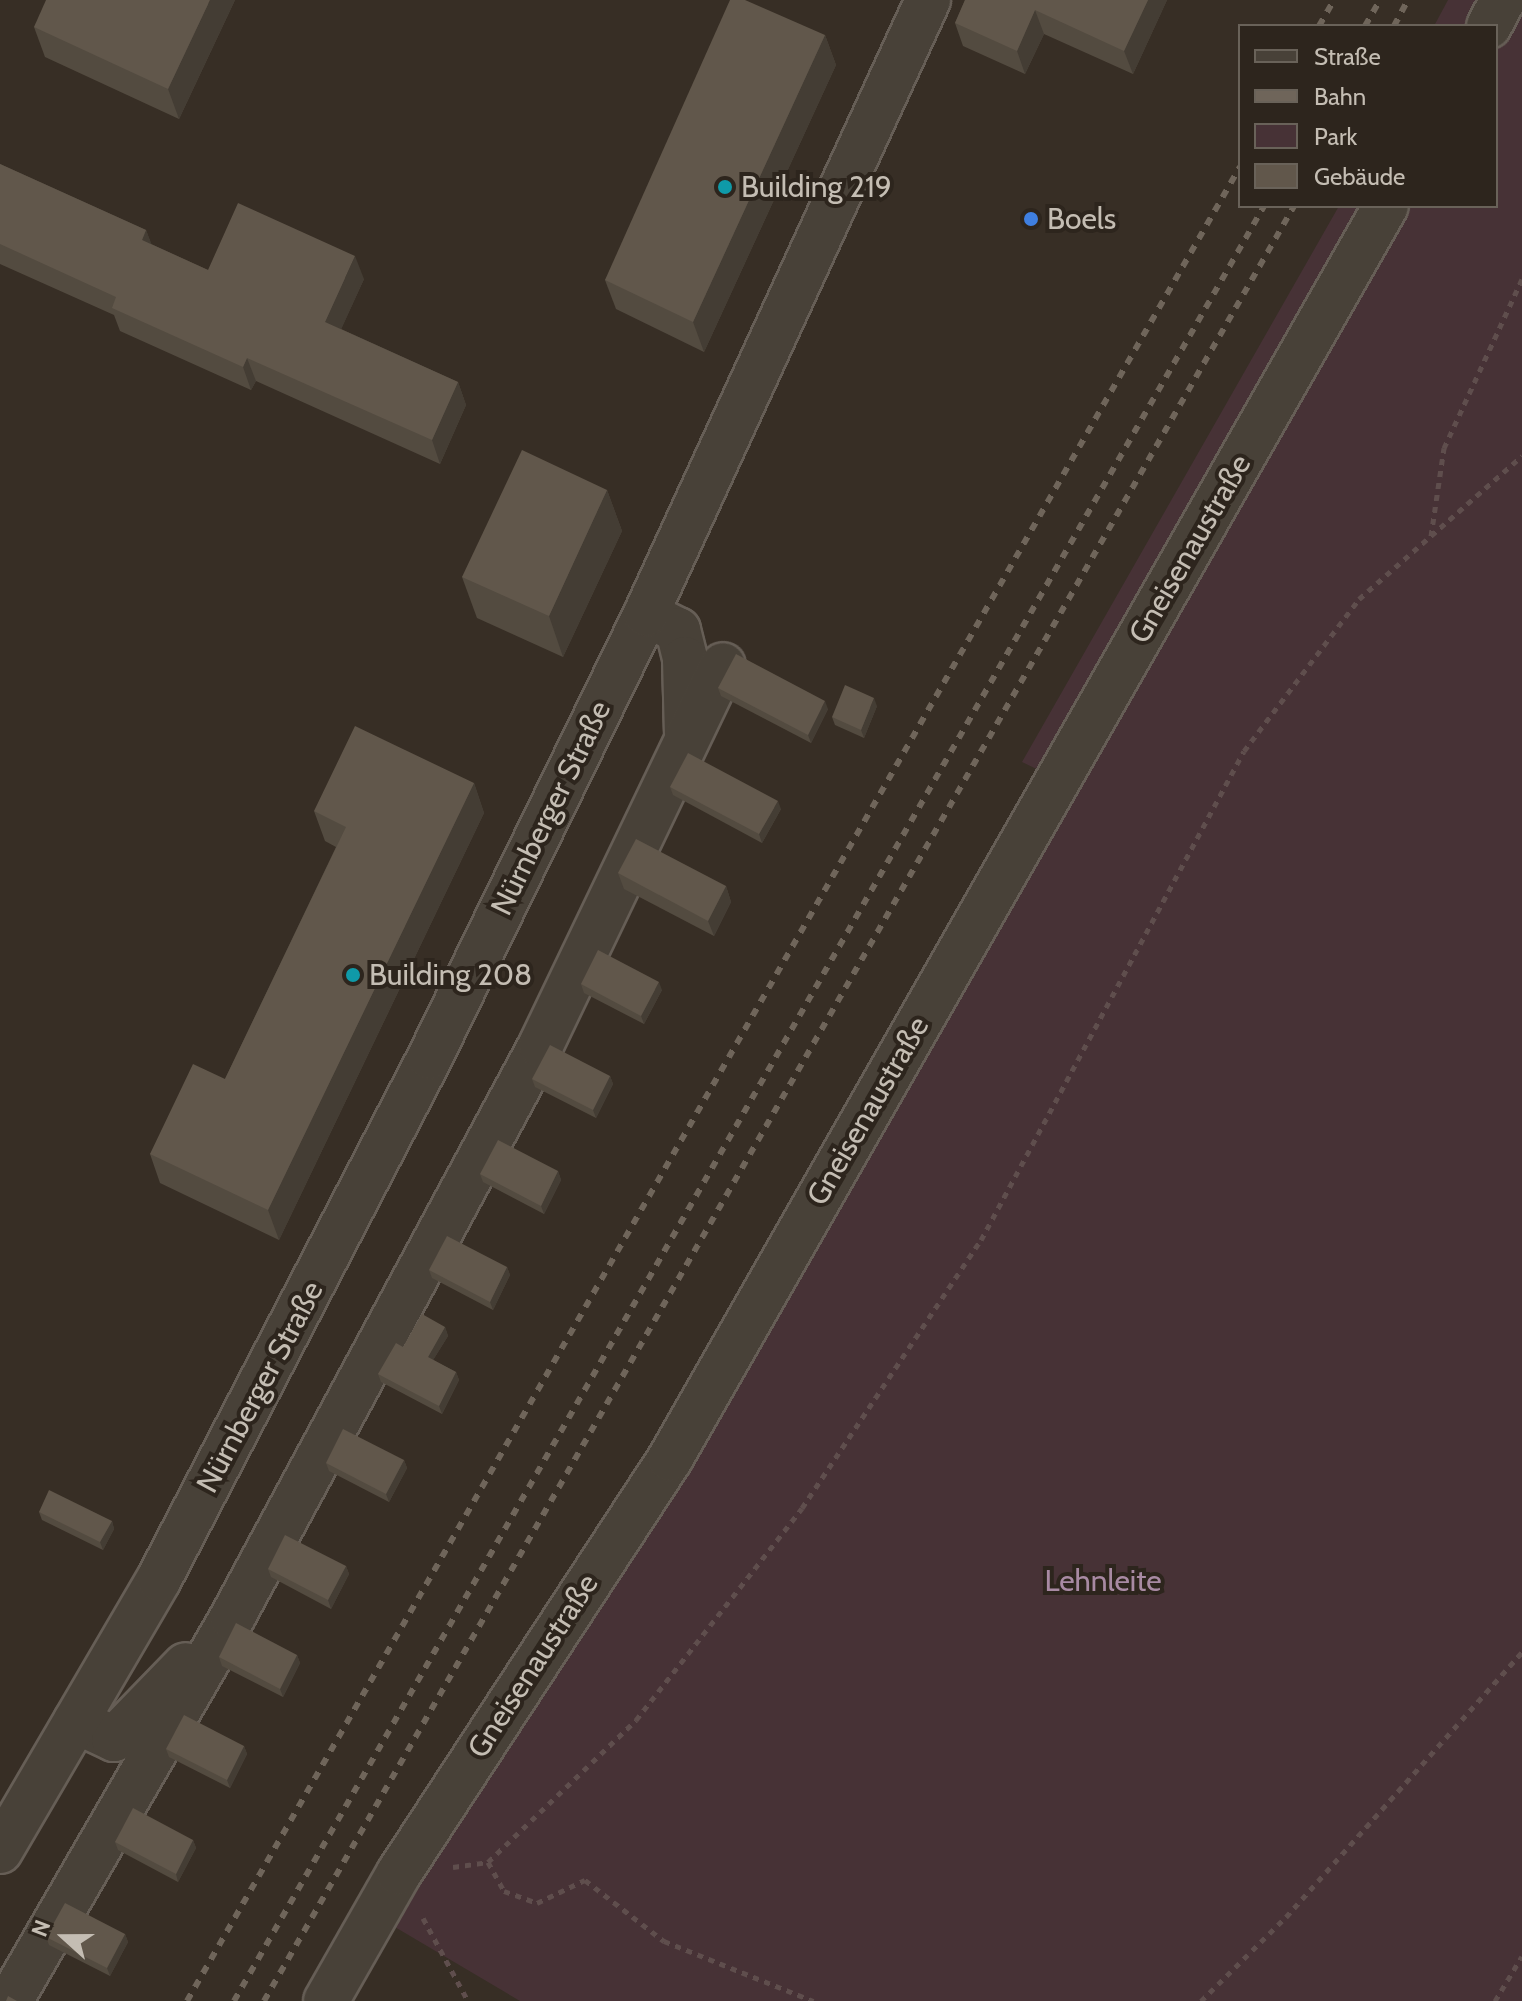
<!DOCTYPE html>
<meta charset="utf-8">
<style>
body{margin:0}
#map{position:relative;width:1522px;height:2001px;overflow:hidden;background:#372e25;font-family:Cabin,sans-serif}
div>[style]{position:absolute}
.green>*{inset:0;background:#473236}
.path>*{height:5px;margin-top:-2.5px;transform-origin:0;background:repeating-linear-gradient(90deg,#5f4e4d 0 6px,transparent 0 12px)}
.roads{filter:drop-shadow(2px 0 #665e56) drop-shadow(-2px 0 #665e56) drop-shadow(0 2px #665e56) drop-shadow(0 -2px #665e56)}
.minor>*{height:44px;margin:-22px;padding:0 22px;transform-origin:22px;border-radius:22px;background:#484138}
.rail>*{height:6px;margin-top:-3px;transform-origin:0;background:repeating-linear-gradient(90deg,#6f655a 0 8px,transparent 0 16px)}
.wall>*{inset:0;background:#534b40}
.shaded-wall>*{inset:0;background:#443d34}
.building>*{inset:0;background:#61574b}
.dots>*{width:22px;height:22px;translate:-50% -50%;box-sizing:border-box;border:4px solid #2d251d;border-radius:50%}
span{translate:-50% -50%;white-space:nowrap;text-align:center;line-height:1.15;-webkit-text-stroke:8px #2d251d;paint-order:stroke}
.poi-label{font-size:30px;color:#c4bdb3}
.left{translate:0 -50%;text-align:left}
.street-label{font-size:30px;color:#c4bdb3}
.park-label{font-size:30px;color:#a88aa3}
.legend{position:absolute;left:1238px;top:24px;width:260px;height:184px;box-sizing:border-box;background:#2d251d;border:2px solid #696259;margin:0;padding:10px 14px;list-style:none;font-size:24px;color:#c4bdb3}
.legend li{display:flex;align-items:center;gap:16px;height:40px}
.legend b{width:40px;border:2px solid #696259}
.north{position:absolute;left:24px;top:1897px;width:80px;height:80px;-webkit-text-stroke:6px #2d251d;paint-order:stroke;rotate:291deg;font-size:22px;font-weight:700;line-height:32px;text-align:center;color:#c4bdb3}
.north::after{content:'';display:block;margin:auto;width:28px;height:36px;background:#c4bdb3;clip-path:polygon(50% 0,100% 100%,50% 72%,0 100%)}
</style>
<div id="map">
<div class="green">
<div style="clip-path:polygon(1448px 0,1522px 0,1522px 2001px,520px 2001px,383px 1920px,800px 1277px,1072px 786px,1022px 762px,1339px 206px,1496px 206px,1496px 26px,1434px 26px)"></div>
</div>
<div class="path">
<div style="left:1431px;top:536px;width:89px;rotate:-81.6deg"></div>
<div style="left:1444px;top:448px;width:186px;rotate:-65.2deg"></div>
<div style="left:488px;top:1862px;width:33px;rotate:61deg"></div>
<div style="left:504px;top:1891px;width:35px;rotate:20deg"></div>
<div style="left:537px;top:1903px;width:53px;rotate:-25.6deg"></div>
<div style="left:585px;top:1880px;width:100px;rotate:37.7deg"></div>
<div style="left:664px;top:1941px;width:161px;rotate:21.9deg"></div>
<div style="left:453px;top:1867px;width:35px;rotate:-8deg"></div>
<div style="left:488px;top:1862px;width:205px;rotate:-43.8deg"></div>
<div style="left:636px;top:1720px;width:269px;rotate:-51.9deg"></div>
<div style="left:802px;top:1508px;width:322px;rotate:-56.3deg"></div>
<div style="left:981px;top:1240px;width:555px;rotate:-61.73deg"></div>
<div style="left:1244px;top:751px;width:191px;rotate:-52.9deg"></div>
<div style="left:1359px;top:599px;width:217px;rotate:-41.3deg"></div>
<div style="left:423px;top:1918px;width:94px;rotate:61.5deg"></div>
<div style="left:1201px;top:2001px;width:120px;rotate:-44.7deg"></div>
<div style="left:1286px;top:1917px;width:355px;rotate:-48.3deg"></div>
<div style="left:1495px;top:2001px;width:52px;rotate:-59deg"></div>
</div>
<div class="roads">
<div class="minor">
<div style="left:1489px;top:26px;width:30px;rotate:-62deg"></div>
<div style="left:646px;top:614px;width:36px;rotate:27deg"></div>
<div style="left:678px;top:630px;width:30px;rotate:76deg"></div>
<div style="left:685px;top:659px;width:74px;rotate:88.5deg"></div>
<div style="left:76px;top:1721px;width:42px;rotate:25.3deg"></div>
<div style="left:114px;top:1739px;width:103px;rotate:-45.8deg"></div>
<div style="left:0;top:1851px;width:315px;rotate:-59.7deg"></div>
<div style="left:159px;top:1579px;width:588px;rotate:-62.56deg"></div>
<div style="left:430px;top:1057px;width:493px;rotate:-64deg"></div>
<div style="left:646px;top:614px;width:676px;rotate:-65.33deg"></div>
<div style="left:10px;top:2001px;width:443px;rotate:-59.9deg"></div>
<div style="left:232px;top:1618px;width:651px;rotate:-61.66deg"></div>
<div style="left:541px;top:1045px;width:421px;rotate:-64.4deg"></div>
<div style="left:326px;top:2001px;width:147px;rotate:-60.3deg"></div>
<div style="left:399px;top:1873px;width:495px;rotate:-56.8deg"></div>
<div style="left:670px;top:1459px;width:1443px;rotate:-60.26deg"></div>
</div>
</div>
<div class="rail">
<div style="left:1319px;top:26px;width:30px;rotate:-60deg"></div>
<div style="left:1365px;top:26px;width:30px;rotate:-60deg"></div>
<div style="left:1394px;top:26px;width:30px;rotate:-62deg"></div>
<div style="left:187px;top:2001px;width:2115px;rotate:-60.14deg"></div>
<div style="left:234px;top:2001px;width:2070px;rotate:-60.15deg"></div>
<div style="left:264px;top:2001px;width:2070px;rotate:-60.15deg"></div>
</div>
<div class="wall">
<div style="clip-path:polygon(235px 0,179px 119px,45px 57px,34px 27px)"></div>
<div style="clip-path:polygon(965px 0,1167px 0,1133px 74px,1044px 34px,1025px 74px,963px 46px,955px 23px)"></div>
<div style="clip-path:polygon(825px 35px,836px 65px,704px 352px,616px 309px,605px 280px)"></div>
<div style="clip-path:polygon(0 164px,146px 230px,151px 244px,208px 270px,364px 279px,341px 329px,458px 382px,466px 405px,440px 464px,256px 381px,251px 390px,120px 331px,114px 315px,0 264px)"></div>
<div style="clip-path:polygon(607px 490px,622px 531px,563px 657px,477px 618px,462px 577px)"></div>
<div style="clip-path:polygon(718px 688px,828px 709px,811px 743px,721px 696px)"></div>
<div style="clip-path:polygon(877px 706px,864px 738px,835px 725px,832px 717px)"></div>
<div style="clip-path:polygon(474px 783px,484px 813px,279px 1240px,160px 1183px,150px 1154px,225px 1079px,336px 847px,325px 841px,314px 811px)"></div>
<div style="clip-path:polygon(670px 787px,781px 809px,762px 843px,673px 795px)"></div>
<div style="clip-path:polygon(618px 873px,726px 886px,731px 902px,714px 936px,624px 889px)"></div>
<div style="clip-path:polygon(581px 984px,662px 990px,644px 1024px,584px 993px)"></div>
<div style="clip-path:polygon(610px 1076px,613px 1084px,596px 1118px,535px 1087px,532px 1079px)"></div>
<div style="clip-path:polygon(558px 1171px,561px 1180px,544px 1214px,483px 1182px,480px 1174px)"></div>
<div style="clip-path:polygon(507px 1267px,510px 1275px,493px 1310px,432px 1278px,429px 1270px)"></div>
<div style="clip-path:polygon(445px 1327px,448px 1336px,433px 1360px,456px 1372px,459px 1380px,442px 1414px,381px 1382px,378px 1374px,403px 1347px)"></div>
<div style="clip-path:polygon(404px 1460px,407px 1468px,389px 1502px,329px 1471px,326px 1463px)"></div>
<div style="clip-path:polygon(39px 1512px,112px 1521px,114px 1529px,103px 1550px,42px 1520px)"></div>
<div style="clip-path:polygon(346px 1566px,349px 1574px,331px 1609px,271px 1577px,268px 1569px)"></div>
<div style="clip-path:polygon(297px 1655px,300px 1663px,283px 1697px,222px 1666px,219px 1657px)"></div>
<div style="clip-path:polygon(244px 1746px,247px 1754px,230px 1788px,169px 1757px,166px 1749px)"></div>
<div style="clip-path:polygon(193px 1840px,196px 1848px,178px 1882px,118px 1850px,115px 1842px)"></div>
<div style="clip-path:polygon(125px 1934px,128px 1942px,110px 1976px,49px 1945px,46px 1937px)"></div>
</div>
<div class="shaded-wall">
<div style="clip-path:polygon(210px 0,235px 0,179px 119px,168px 89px)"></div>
<div style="clip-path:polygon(1148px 0,1167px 0,1133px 74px,1124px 51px)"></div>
<div style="clip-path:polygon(1035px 10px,1044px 34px,1025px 74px,1017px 51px)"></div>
<div style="clip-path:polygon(825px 35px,836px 65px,704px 352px,693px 322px)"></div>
<div style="clip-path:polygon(146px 230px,155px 253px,142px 240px)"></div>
<div style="clip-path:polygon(355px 256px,364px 279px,334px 345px,325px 322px)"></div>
<div style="clip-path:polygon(247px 358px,256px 381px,251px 390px,243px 367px)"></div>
<div style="clip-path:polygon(458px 382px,466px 405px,440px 464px,432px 440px)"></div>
<div style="clip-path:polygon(607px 490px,622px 531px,563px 657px,549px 616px)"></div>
<div style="clip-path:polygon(874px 698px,877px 706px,864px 738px,861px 730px)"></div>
<div style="clip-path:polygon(825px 701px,828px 709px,811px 743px,808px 735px)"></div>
<div style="clip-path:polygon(474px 783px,484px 813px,279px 1240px,268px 1210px)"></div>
<div style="clip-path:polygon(778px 801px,781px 809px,762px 843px,759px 834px)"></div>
<div style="clip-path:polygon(726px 886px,731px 902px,714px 936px,708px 921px)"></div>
<div style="clip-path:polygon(659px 982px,662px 990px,644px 1024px,641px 1016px)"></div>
<div style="clip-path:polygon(610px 1076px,613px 1084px,596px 1118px,593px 1110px)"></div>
<div style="clip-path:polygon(558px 1171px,561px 1180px,544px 1214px,541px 1206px)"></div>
<div style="clip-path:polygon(507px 1267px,510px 1275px,493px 1310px,490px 1302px)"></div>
<div style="clip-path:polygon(445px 1327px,448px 1336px,430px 1365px,428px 1357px)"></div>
<div style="clip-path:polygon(456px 1372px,459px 1380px,442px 1414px,439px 1406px)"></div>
<div style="clip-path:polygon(404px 1460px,407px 1468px,389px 1502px,386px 1494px)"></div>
<div style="clip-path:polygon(112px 1521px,114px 1529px,103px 1550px,100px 1542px)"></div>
<div style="clip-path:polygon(346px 1566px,349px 1574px,331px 1609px,328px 1600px)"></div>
<div style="clip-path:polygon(297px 1655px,300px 1663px,283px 1697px,280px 1689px)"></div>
<div style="clip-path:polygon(244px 1746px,247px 1754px,230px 1788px,227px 1780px)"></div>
<div style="clip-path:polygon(193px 1840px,196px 1848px,178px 1882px,176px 1874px)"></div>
<div style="clip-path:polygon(125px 1934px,128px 1942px,110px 1976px,107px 1968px)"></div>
</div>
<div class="building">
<div style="clip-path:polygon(46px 0,210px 0,168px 89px,34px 27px)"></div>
<div style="clip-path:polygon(730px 0,745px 0,825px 35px,693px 322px,605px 280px)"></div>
<div style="clip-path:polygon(965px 0,1148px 0,1124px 51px,1035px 10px,1017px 51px,955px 23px)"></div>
<div style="clip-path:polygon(0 164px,146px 230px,142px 240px,208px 270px,238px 203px,355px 256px,325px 322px,458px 382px,432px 440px,247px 358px,243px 367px,112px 308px,116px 297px,0 244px)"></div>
<div style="clip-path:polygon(522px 450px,607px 490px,549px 616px,462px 577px)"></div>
<div style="clip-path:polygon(736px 654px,825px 701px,808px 735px,718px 688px)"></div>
<div style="clip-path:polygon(845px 685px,874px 698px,861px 730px,832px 717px)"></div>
<div style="clip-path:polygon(355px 726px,474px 783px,268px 1210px,150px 1154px,193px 1064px,225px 1079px,346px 827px,314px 811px)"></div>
<div style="clip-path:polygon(688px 753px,778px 801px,759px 834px,670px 787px)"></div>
<div style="clip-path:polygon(636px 839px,726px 886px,708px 921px,618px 873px)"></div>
<div style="clip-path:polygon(598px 950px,659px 982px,641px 1016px,581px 984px)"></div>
<div style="clip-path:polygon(550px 1045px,610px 1076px,593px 1110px,532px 1079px)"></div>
<div style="clip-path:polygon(498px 1140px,558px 1171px,541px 1206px,480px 1174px)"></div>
<div style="clip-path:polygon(447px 1236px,507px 1267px,490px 1302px,429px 1270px)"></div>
<div style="clip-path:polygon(422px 1314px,445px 1327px,428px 1357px,456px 1372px,439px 1406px,378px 1374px,396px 1343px,403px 1347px)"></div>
<div style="clip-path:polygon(343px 1429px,404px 1460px,386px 1494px,326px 1463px)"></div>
<div style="clip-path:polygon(49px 1490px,112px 1521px,100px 1542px,39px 1512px)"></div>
<div style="clip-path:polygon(285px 1535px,346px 1566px,328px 1600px,268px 1569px)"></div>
<div style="clip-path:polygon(236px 1623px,297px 1655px,280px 1689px,219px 1657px)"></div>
<div style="clip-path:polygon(184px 1715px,244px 1746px,227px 1780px,166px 1749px)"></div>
<div style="clip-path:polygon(133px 1808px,193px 1840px,176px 1874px,115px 1842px)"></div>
<div style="clip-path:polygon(65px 1903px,125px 1934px,107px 1968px,46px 1937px)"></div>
<div style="clip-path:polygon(8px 1996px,17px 2001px,6px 2001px)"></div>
</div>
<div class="dots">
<div style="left:725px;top:187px;background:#0f9aa8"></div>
<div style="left:1031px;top:219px;background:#3f7fe0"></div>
<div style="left:353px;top:975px;background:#0f9aa8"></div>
</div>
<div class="poi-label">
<span class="left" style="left:741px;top:187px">Building 219</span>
<span class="left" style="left:1047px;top:219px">Boels</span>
<span class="left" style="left:369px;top:975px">Building 208</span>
</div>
<div class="street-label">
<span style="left:1190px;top:549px;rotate:-60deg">Gneisenaustraße</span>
<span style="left:551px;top:808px;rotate:-64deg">Nürnberger Straße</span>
<span style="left:868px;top:1111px;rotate:-60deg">Gneisenaustraße</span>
<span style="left:260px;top:1387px;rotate:-62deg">Nürnberger Straße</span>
<span style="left:533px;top:1666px;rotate:-57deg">Gneisenaustraße</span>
</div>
<div class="park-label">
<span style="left:1103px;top:1581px">Lehnleite</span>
</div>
<ul class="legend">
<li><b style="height:10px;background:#484138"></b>Straße</li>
<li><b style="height:10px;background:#6f655a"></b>Bahn</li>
<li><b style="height:22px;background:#473236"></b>Park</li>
<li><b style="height:22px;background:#61574b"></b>Gebäude</li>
</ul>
<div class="north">N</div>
</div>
